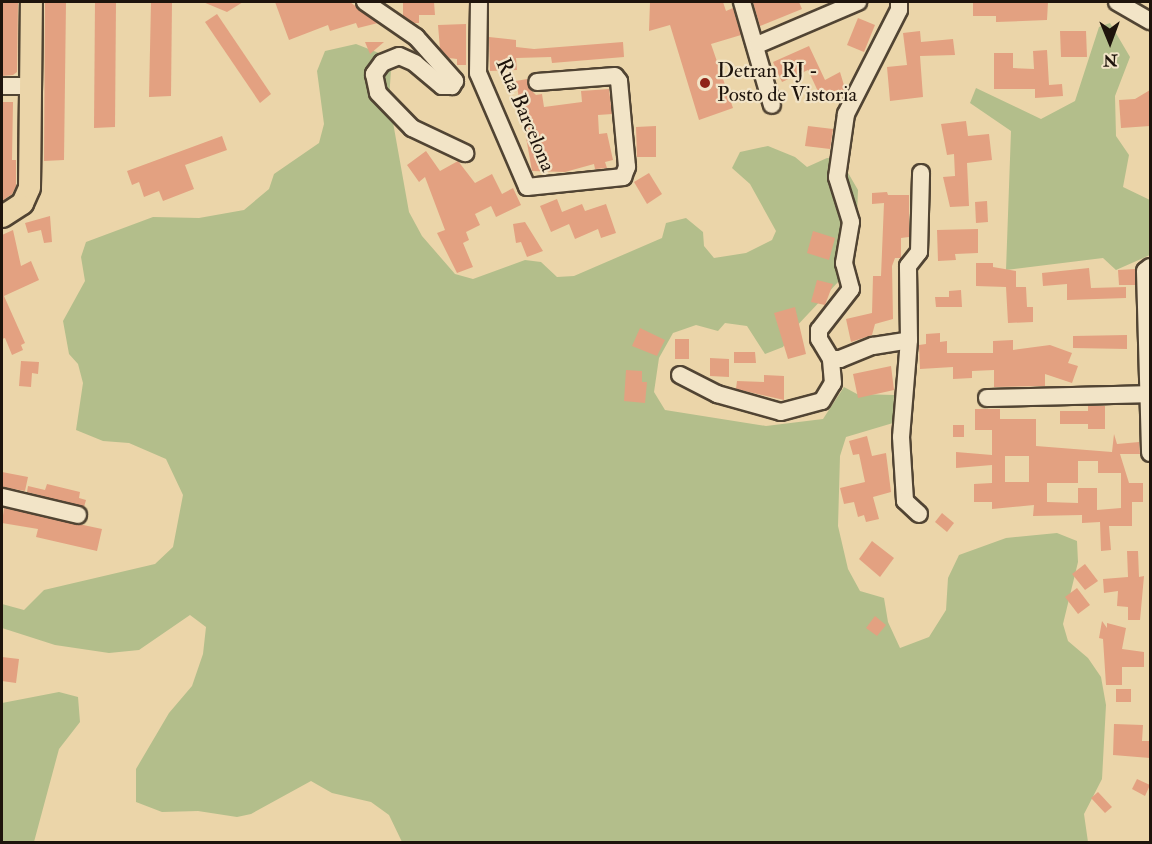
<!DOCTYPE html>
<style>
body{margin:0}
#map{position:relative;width:1152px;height:844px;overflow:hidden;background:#ebd5a9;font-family:"IM FELL Double Pica",serif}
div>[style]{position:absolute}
.green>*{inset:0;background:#b3be8b}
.building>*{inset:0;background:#e3a181}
.roads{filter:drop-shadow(2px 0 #514433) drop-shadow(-2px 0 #514433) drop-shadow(0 2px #514433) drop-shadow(0 -2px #514433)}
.minor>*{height:16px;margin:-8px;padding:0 8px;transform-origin:8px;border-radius:8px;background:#f2e4c7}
.major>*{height:21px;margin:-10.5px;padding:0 10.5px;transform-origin:10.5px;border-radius:10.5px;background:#ebd5a9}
.dots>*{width:16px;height:16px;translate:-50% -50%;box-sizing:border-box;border:3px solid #f2e4c7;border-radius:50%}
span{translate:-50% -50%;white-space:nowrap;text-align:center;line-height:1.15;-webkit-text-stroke:4.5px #f2e4c7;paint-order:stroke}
.poi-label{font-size:21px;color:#1e140c}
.left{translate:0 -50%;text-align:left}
.street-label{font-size:21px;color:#1e140c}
.frame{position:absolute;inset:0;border:3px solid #1e140c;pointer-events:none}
.north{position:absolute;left:1080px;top:12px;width:60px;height:60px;-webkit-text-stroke:4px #f2e4c7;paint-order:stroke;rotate:179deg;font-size:16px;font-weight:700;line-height:24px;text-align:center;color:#1e140c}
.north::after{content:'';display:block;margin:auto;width:21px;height:27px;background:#1e140c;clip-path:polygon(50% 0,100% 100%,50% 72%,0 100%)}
</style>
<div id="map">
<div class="green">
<div style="clip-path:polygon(1110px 23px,1130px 57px,1115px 96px,1116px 136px,1129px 155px,1123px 187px,1150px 200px,1150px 255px,1116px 270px,1103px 258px,1006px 270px,1011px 131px,970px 103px,976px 88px,1041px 119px,1075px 101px,1099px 27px)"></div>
<div style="clip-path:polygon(356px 44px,384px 55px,391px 70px,389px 100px,409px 212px,422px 236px,455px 274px,473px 279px,525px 260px,541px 262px,557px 277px,574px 276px,662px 238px,666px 223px,686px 218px,703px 232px,704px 246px,714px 258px,746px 253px,772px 240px,776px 231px,750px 184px,732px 168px,740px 152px,768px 146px,795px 157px,807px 167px,827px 158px,840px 159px,858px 190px,855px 264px,793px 330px,783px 347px,765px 354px,747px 326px,725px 323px,718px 331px,696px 325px,673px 333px,659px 358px,654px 392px,665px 410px,766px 426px,823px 419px,844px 387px,857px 394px,894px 395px,893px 423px,846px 437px,840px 456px,838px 526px,848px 569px,860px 591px,884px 598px,888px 622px,900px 648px,929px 637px,946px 610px,948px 578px,959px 555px,1006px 538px,1057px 533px,1077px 541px,1078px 562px,1063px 624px,1068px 641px,1088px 658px,1101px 677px,1106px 705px,1102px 779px,1084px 814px,1088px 842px,402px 842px,389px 815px,371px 802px,332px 793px,311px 781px,251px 814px,237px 817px,198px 811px,162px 812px,136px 802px,136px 769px,169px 713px,192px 686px,203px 654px,206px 627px,190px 615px,139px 650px,109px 653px,55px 645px,2px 628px,2px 604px,24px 610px,44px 590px,155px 564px,173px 547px,183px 495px,166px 459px,129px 443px,103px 441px,76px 430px,83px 383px,78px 364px,69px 354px,63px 321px,85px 281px,81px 257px,86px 242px,153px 217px,199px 218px,244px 210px,269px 189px,274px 174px,319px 143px,324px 124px,317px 71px,325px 51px)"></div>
<div style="clip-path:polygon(59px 692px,78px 697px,80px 722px,59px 749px,34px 842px,2px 842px,2px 703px)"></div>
</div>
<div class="building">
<div style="clip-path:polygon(2px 2px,18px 2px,17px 72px,13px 75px,2px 76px)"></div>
<div style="clip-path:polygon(45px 2px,66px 2px,64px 160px,44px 161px)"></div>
<div style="clip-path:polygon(95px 2px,116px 2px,115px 127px,94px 128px)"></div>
<div style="clip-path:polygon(151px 2px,172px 2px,171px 96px,149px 97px)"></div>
<div style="clip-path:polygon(203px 2px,243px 2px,227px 12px)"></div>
<div style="clip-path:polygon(275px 2px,350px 2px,378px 23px,358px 28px,356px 23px,330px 31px,328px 25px,289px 40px)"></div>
<div style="clip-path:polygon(403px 2px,434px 2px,435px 15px,419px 15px,419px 23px,414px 23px,403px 16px)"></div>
<div style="clip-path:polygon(650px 2px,723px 2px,726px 11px,733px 8px,741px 35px,711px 44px,733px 108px,699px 120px,670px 25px,649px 31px)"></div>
<div style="clip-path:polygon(753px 2px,799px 2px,802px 9px,760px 26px)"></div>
<div style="clip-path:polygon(973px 2px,1048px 2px,1047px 20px,996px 22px,996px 16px,973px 16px)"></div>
<div style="clip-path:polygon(217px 14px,271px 94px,260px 103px,205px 22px)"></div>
<div style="clip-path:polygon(858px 18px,875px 25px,864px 52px,847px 45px)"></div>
<div style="clip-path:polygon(466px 24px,466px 65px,457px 65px,457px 59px,449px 58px,440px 49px,438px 25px)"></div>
<div style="clip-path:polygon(920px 31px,921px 42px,953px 39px,955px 55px,920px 56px,923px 97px,890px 101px,887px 67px,907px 65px,903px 33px)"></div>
<div style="clip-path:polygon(1060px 31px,1086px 31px,1087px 57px,1061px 57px)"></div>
<div style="clip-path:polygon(489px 37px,516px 40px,516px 47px,534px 49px,623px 42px,624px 57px,552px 63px,551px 57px,516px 58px,517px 70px,490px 71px)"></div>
<div style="clip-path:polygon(365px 42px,384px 42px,370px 54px)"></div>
<div style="clip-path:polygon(809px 46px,825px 80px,840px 72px,846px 92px,823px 102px,808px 70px,782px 82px,773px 62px)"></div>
<div style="clip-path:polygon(1047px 50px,1049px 85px,1062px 84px,1063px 96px,1035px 98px,1035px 89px,994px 89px,994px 53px,1013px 53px,1013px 68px,1034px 69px,1033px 51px)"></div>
<div style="clip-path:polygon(527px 79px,529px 88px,536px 95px,542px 94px,544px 107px,582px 102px,581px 91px,609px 89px,612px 114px,598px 115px,599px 134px,607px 133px,613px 160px,605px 162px,607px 168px,595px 169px,594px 164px,565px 172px,532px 171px,516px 81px)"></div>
<div style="clip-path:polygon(1150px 90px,1150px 126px,1121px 128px,1119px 100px,1135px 99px)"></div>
<div style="clip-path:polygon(2px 102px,13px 102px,12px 160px,16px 160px,16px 186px,12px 194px,2px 201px)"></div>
<div style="clip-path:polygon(966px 121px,968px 136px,989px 134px,992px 160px,967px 163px,969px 206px,950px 207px,943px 177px,955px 176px,954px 154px,947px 155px,941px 124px)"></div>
<div style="clip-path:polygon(656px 126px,656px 157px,637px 157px,636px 127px)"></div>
<div style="clip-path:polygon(808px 126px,833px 129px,830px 149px,805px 146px)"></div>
<div style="clip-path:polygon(222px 136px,227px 150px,185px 165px,194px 189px,163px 201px,159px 191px,144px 197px,139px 182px,132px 185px,127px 171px)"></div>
<div style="clip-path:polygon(426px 151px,440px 171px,458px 161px,475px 183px,492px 174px,502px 194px,513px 188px,521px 205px,496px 217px,491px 206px,475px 214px,480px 225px,466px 232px,469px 240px,463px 243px,473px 267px,457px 273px,437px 233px,445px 230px,425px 177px,419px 182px,407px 165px)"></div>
<div style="clip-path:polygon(649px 173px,662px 194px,647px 204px,634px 182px)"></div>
<div style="clip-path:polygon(887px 192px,888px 195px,909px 195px,909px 237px,901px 238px,901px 258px,895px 258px,892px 266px,893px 319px,875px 324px,872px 335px,851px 342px,846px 319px,872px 313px,873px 276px,881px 276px,884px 203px,872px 204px,872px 193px)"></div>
<div style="clip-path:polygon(557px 199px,562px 212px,582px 204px,585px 211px,606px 204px,616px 233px,601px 238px,598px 229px,575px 239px,569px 224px,551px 232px,540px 206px)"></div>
<div style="clip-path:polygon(987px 201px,988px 222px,976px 223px,975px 202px)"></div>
<div style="clip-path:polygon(50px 216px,52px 242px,44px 243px,41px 230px,28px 233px,25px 223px)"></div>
<div style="clip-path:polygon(525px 222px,543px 251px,527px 257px,521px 242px,516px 243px,513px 224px)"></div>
<div style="clip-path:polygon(978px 229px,978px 253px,955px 254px,956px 260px,938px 261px,937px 230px)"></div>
<div style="clip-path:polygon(13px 230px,21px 266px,31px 261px,39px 280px,4px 296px,25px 343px,21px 345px,23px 350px,12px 355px,5px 338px,2px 339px,2px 235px)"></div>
<div style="clip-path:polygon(813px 231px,835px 238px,829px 260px,807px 253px)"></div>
<div style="clip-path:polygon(976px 263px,993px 263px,993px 267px,1016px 271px,1016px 287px,1026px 287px,1027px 307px,1033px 307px,1033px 322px,1008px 323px,1006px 287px,976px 286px)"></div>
<div style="clip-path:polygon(1089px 268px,1091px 288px,1126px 287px,1126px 298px,1067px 300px,1067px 284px,1043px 286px,1042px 273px)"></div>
<div style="clip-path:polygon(1135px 269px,1135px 285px,1119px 285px,1118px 270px)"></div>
<div style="clip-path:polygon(817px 280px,833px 284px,825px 305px,811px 302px)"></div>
<div style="clip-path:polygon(961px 290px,962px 307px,936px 307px,935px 297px,949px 297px,949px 291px)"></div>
<div style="clip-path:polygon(795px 307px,806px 354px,788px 359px,774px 313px)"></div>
<div style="clip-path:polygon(640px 328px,665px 340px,657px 356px,632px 346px)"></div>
<div style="clip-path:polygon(940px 333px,940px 342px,947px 341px,947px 353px,993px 353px,993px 341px,1013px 340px,1013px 350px,1050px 345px,1072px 353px,1068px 363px,1078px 366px,1072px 383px,1045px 374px,1045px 386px,994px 387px,994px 370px,972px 371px,972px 378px,953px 379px,953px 367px,920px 369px,919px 345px,926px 344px,926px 334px)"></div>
<div style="clip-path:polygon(1127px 335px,1127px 349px,1073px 348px,1073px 336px)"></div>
<div style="clip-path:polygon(675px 339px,689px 339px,689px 359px,675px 359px)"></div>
<div style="clip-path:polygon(734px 352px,755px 352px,756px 363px,734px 363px)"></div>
<div style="clip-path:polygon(710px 358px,729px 359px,729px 377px,710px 376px)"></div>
<div style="clip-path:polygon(21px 361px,39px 362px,38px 374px,32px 373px,31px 387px,19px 386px)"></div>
<div style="clip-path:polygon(891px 366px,894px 390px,858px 398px,853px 374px)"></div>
<div style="clip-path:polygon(626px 370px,642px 371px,642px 382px,647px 382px,645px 403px,624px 401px)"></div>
<div style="clip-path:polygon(764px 375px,784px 376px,784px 400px,736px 389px,737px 381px,764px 382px)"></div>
<div style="clip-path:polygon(1088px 406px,1105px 406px,1105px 429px,1088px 429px,1088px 424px,1060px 424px,1060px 411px,1088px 411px)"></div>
<div style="clip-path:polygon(evenodd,975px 409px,1000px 409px,1000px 419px,1036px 419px,1036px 446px,1112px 452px,1114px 434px,1117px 444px,1139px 442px,1140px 454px,1120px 454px,1129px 483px,1143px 483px,1143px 502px,1132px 502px,1132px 526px,1109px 526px,1111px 550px,1101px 551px,1100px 522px,1082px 523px,1082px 515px,1033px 516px,1034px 505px,992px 509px,992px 502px,974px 502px,974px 484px,992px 483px,992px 465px,956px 468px,956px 452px,992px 455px,992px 430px,975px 430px,975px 409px,1005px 456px,1029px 456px,1029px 482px,1005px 482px,1005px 456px,975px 409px,1078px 461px,1098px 461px,1098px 473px,1121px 473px,1121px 508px,1097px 510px,1097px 488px,1078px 488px,1078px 503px,1047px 502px,1047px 483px,1078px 483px,1078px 461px)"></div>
<div style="clip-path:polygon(953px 425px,964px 425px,964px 437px,953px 437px)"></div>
<div style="clip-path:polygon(867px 436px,872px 456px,886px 453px,891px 492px,873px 497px,879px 519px,866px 522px,864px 515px,858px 517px,854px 502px,844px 504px,840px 488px,865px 482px,859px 454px,853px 455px,849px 441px)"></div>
<div style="clip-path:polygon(2px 472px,28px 477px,25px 491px,2px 487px)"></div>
<div style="clip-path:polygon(47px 484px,80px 492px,79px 498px,86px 500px,84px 507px,27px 492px,28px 486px,45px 490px)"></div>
<div style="clip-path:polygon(4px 508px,102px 529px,97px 551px,36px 537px,38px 529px,2px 523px)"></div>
<div style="clip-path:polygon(942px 513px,954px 523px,947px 532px,935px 522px)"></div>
<div style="clip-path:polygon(872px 541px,894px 558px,880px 577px,859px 559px)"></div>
<div style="clip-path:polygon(1127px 551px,1138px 551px,1139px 577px,1144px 576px,1140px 620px,1128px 620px,1128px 607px,1117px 606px,1118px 591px,1104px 593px,1103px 579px,1128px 577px)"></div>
<div style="clip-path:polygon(1085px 564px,1098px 581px,1085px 590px,1072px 574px)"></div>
<div style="clip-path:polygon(1077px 588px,1090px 605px,1078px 614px,1065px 597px)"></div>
<div style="clip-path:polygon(875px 616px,886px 625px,877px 636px,866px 628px)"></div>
<div style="clip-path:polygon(1102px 621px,1107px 628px,1107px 623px,1126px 628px,1122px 649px,1144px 652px,1144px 667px,1122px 667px,1122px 685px,1106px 685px,1103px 639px,1099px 638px)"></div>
<div style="clip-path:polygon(2px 657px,19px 659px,16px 683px,2px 681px)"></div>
<div style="clip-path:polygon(1116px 689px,1131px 689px,1131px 702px,1116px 702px)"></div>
<div style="clip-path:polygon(1114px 724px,1143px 725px,1142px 741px,1150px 741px,1150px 758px,1113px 755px)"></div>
<div style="clip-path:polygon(1137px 779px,1150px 785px,1145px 796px,1132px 789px)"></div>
<div style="clip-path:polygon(1098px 792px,1112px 807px,1105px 813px,1091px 798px)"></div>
</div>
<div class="roads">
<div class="minor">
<div style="left:365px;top:2px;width:62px;rotate:34.5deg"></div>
<div style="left:416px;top:37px;width:59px;rotate:48.4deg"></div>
<div style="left:455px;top:81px;width:6px;rotate:121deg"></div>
<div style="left:452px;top:86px;width:10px;rotate:180deg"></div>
<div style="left:442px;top:86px;width:35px;rotate:-140deg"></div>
<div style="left:415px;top:63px;width:17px;rotate:-156deg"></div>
<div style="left:399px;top:56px;width:18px;rotate:158deg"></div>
<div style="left:382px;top:63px;width:14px;rotate:126deg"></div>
<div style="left:374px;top:74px;width:19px;rotate:78deg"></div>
<div style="left:378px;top:93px;width:49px;rotate:45.8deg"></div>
<div style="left:412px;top:128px;width:59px;rotate:25.3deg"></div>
<div style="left:479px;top:2px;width:71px;rotate:90.8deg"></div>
<div style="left:478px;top:73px;width:124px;rotate:66.7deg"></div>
<div style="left:527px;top:187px;width:97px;rotate:-5.9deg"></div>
<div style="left:623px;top:177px;width:11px;rotate:-68deg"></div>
<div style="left:627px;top:167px;width:86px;rotate:-95.3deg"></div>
<div style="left:619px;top:81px;width:6px;rotate:-129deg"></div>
<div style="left:615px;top:76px;width:78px;rotate:175.6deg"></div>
<div style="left:742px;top:2px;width:107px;rotate:73.8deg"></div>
<div style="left:899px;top:2px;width:8px;rotate:90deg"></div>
<div style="left:899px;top:10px;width:117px;rotate:117deg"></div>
<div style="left:846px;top:114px;width:64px;rotate:98.1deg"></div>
<div style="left:837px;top:177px;width:47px;rotate:72.7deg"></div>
<div style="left:851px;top:222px;width:42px;rotate:99.7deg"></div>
<div style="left:844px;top:263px;width:27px;rotate:75deg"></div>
<div style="left:851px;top:289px;width:52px;rotate:128deg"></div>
<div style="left:819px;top:330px;width:9px;rotate:90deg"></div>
<div style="left:819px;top:339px;width:23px;rotate:59deg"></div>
<div style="left:831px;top:359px;width:9px"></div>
<div style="left:840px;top:359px;width:35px;rotate:-22deg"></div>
<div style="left:873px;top:346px;width:36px;rotate:-9deg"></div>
<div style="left:909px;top:340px;width:74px;rotate:-90.8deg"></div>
<div style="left:908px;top:266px;width:18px;rotate:-52deg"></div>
<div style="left:919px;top:252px;width:79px;rotate:-88.5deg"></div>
<div style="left:1117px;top:2px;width:38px;rotate:30deg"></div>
<div style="left:757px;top:45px;width:110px;rotate:-23.1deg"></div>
<div style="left:2px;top:86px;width:27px"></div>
<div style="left:1150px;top:267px;width:6px;rotate:141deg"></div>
<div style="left:1145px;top:271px;width:182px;rotate:88.4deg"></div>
<div style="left:909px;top:340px;width:97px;rotate:94.7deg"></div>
<div style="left:901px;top:437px;width:64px;rotate:86.4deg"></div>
<div style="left:905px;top:501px;width:19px;rotate:43deg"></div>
<div style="left:680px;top:375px;width:42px;rotate:27.2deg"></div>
<div style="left:717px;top:394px;width:66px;rotate:15.7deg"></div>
<div style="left:781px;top:412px;width:42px;rotate:-15deg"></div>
<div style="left:822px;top:401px;width:21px;rotate:-59deg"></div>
<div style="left:833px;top:383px;width:24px;rotate:-95deg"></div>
<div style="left:987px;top:398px;width:160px;rotate:-1.4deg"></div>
<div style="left:2px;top:497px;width:78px;rotate:13.3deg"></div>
</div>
<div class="major">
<div style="left:2px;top:216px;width:24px;rotate:-33deg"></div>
<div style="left:22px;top:203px;width:17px;rotate:-66deg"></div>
<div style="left:29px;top:187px;width:185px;rotate:-89.4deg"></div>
</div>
</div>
<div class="dots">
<div style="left:705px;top:83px;background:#8f2418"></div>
</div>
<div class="poi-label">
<span class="left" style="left:717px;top:83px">Detran RJ -<br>Posto de Vistoria</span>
</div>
<div class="street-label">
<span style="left:525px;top:115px;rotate:67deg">Rua Barcelona</span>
</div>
<div class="frame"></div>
<div class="north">N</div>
</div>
